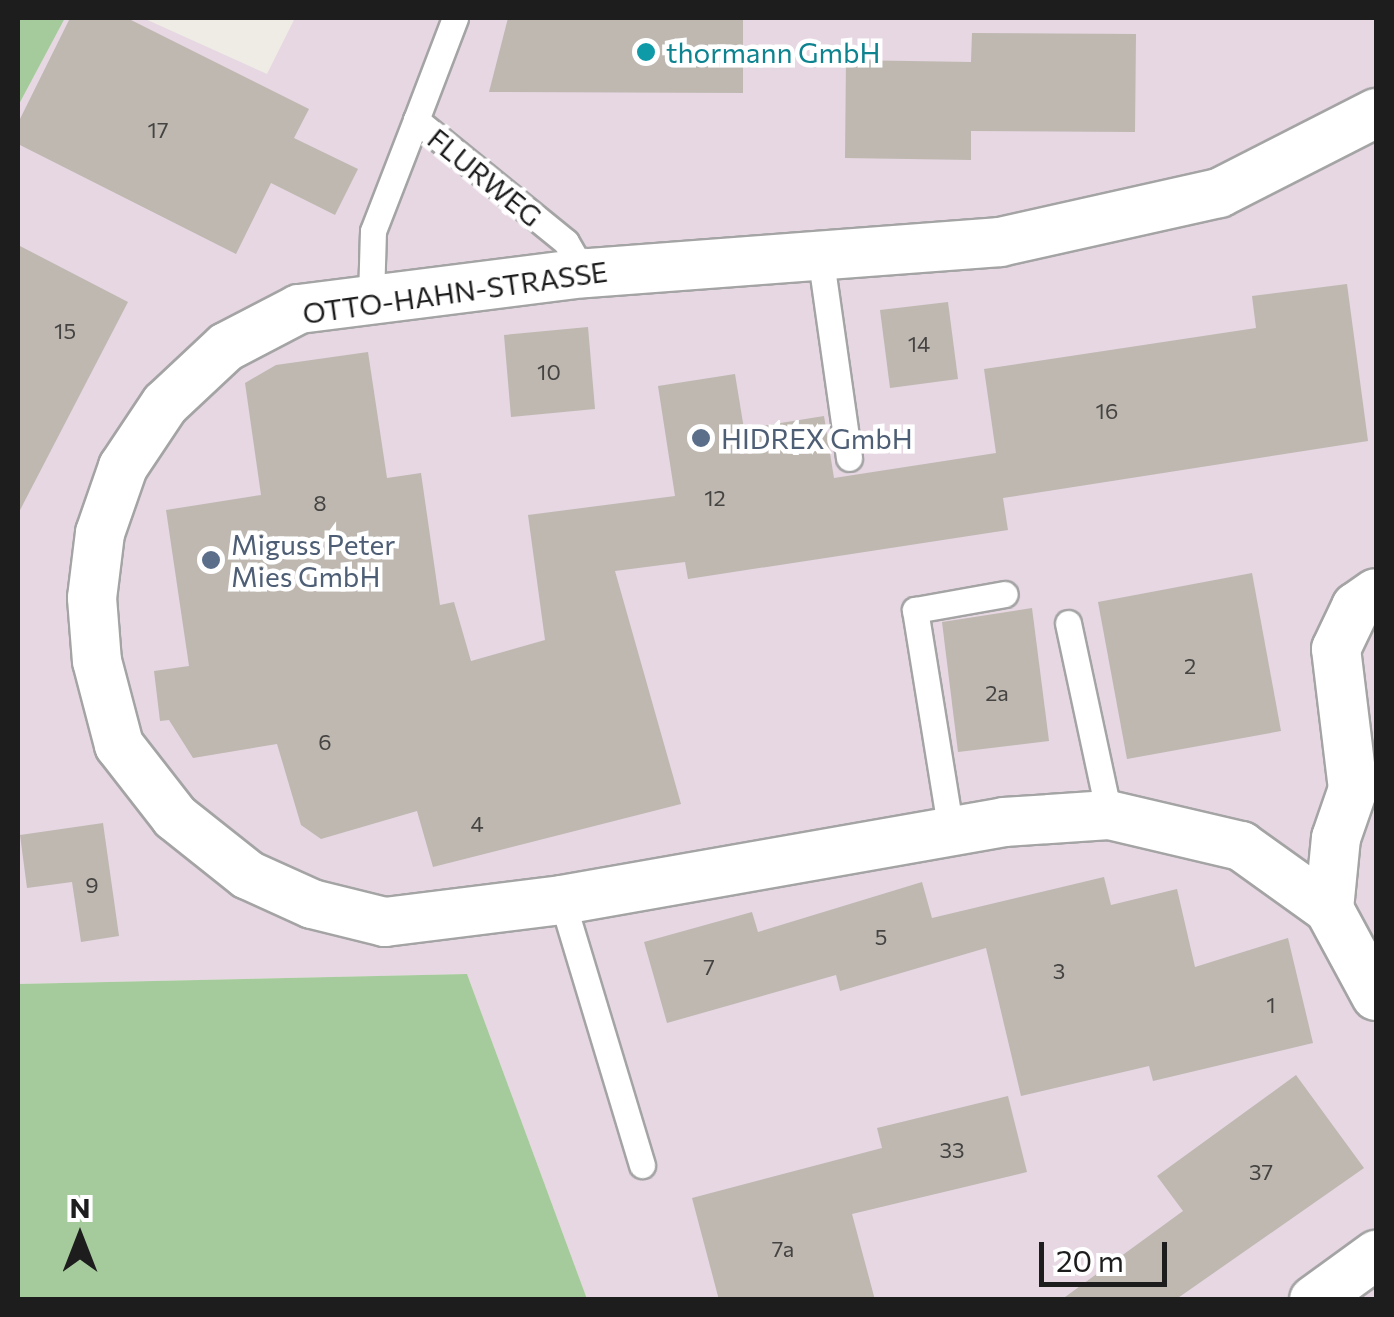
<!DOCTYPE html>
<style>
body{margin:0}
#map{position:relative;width:1394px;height:1317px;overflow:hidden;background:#eeece4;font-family:Commissioner,sans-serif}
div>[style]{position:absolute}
.industrial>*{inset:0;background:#e6d7e2}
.forest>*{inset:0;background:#a5ca9c}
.building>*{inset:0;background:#beb8b1}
.roads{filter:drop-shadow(2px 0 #a4a4a4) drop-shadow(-2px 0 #a4a4a4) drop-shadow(0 2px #a4a4a4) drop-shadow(0 -2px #a4a4a4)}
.lane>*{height:25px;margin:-12.5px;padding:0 12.5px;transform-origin:12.5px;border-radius:12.5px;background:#fff}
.street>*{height:48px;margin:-24px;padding:0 24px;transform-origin:24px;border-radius:24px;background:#fff}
.dots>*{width:28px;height:28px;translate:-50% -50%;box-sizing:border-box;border:5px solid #fff;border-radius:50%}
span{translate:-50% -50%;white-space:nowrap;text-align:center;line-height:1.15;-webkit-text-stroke:9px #fff;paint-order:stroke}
.number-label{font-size:22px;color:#454442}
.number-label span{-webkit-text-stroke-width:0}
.culture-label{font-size:28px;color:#0d838f}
.left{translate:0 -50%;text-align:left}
.street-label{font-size:28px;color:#1d1d1d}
.service-label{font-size:28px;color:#4e5e75}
.frame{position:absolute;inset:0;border:20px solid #1d1d1d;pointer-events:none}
.north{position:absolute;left:30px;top:1187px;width:100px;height:100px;-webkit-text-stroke:8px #fff;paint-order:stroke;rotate:0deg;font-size:28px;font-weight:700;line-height:40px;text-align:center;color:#1d1d1d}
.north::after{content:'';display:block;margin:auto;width:35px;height:45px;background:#1d1d1d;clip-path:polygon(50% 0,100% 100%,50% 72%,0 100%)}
.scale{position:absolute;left:1039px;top:1242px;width:128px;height:45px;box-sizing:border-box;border:5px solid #1d1d1d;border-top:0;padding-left:12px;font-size:30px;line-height:35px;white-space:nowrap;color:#1d1d1d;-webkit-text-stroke:8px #fff;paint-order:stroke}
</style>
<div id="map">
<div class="industrial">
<div style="clip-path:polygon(65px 18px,143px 18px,267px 74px,295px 18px,1376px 18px,1376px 1299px,587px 1299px,467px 974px,18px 984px,18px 106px)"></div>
</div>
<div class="forest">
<div style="clip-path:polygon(18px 18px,65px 18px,18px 106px)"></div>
<div style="clip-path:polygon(467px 974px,587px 1299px,18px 1299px,18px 984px)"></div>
</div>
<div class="building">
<div style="clip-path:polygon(70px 18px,127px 18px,309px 109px,294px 138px,358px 169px,335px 215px,271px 183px,236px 254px,18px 144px,18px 123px)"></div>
<div style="clip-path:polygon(508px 18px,743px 18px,743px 93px,489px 92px)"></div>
<div style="clip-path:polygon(972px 33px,1136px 34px,1135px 132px,971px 131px,971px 160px,845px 158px,846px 60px,971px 62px)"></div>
<div style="clip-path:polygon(18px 245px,128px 302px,18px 514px)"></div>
<div style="clip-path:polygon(1347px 284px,1368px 441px,1003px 498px,1008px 530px,688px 579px,685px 562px,615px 571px,681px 804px,433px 867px,417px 811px,321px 839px,301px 825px,277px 744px,193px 758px,169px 720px,160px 721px,154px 671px,189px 666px,166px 510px,261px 495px,245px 383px,276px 365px,368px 352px,387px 478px,421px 473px,440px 605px,454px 602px,471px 661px,545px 640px,528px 515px,675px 496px,658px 386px,735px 374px,744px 429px,824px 416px,834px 478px,996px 453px,984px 369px,1256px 328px,1252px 296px)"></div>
<div style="clip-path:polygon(948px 302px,958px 379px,890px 388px,880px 310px)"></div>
<div style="clip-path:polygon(588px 327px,595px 409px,511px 417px,504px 335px)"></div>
<div style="clip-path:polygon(1252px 573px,1281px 731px,1127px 759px,1098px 602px)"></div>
<div style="clip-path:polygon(1032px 608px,1049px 741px,958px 752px,942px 622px)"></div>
<div style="clip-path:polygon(103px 823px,119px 936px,81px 942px,72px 882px,27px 888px,20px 835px)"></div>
<div style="clip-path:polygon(1104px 877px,1111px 905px,1177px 889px,1195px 967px,1288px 938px,1313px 1043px,1153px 1081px,1149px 1066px,1021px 1096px,986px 948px,840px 991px,836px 975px,667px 1023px,644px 942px,752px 912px,758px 932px,922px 882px,932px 918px)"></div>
<div style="clip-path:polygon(1296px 1075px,1364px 1168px,1175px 1300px,1061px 1300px,1183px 1211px,1157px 1176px)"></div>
<div style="clip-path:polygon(1008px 1096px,1027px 1172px,852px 1214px,875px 1300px,719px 1300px,692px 1198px,882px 1148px,877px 1128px)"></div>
</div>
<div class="roads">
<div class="lane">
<div style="left:455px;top:18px;width:109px;rotate:110.9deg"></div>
<div style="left:416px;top:120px;width:193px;rotate:39.1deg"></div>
<div style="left:566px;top:242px;width:36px;rotate:60deg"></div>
<div style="left:820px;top:254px;width:206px;rotate:81.9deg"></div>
<div style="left:371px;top:298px;width:67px;rotate:-88.3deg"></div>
<div style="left:373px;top:231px;width:119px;rotate:-68.8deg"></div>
<div style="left:1068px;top:623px;width:196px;rotate:77.9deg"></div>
<div style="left:951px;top:832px;width:225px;rotate:-99.2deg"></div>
<div style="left:915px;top:610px;width:91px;rotate:-10.1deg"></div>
<div style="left:562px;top:900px;width:277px;rotate:73.2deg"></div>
</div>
<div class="street">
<div style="left:1376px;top:113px;width:176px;rotate:153deg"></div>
<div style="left:1219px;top:193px;width:224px;rotate:167.4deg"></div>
<div style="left:1000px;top:242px;width:417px;rotate:175.7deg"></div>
<div style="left:584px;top:273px;width:287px;rotate:172.8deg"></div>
<div style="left:299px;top:309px;width:82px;rotate:152.5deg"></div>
<div style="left:226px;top:347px;width:83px;rotate:136.9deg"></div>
<div style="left:165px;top:404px;width:76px;rotate:123.7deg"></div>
<div style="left:123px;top:467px;width:70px;rotate:109.2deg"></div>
<div style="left:100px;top:533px;width:65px;rotate:97deg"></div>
<div style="left:92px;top:598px;width:63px;rotate:85.5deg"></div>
<div style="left:97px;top:661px;width:87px;rotate:75.3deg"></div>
<div style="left:119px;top:745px;width:91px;rotate:52.1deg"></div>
<div style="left:175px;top:817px;width:93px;rotate:38.5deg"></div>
<div style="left:248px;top:875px;width:70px;rotate:24.4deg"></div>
<div style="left:312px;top:904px;width:75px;rotate:13.9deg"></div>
<div style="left:385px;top:922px;width:178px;rotate:-7.1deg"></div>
<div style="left:562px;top:900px;width:449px;rotate:-10deg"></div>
<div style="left:1004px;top:822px;width:105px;rotate:-3.8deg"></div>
<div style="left:1109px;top:815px;width:136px;rotate:13.2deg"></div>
<div style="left:1241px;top:846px;width:108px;rotate:35.6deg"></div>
<div style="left:1329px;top:909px;width:99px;rotate:61.6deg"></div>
<div style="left:1329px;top:909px;width:71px;rotate:-84.4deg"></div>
<div style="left:1336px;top:838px;width:52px;rotate:-70.9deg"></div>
<div style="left:1353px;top:789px;width:141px;rotate:-96.9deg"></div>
<div style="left:1336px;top:649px;width:47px;rotate:-64.5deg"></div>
<div style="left:1356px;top:607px;width:24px;rotate:-35deg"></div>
<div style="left:1314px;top:1300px;width:77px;rotate:-36deg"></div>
</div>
</div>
<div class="dots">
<div style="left:646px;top:52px;background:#0f9aa8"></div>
<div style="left:701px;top:438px;background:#5c6f8a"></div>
<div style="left:211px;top:560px;background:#5c6f8a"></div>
</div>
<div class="number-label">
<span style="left:158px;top:130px">17</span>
<span style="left:65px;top:331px">15</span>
<span style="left:919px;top:344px">14</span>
<span style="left:549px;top:372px">10</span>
<span style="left:1107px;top:411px">16</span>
<span style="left:715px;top:498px">12</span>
<span style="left:320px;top:503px">8</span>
<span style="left:1190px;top:666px">2</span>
<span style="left:997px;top:693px">2a</span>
<span style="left:325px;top:742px">6</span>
<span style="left:477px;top:824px">4</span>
<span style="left:92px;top:885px">9</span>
<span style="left:881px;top:937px">5</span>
<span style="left:709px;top:967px">7</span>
<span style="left:1059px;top:971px">3</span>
<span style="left:1271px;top:1005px">1</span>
<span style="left:952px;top:1150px">33</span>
<span style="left:1261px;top:1172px">37</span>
<span style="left:783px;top:1249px">7a</span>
</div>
<div class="culture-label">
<span class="left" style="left:666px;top:52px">thormann GmbH</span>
</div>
<div class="street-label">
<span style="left:485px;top:177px;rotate:39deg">FLURWEG</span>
<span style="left:455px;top:292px;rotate:-8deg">OTTO-HAHN-STRASSE</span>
</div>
<div class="service-label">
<span class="left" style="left:721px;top:438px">HIDREX GmbH</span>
<span class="left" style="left:231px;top:560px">Miguss Peter<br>Mies GmbH</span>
</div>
<div class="frame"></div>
<div class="north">N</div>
<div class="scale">20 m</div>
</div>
